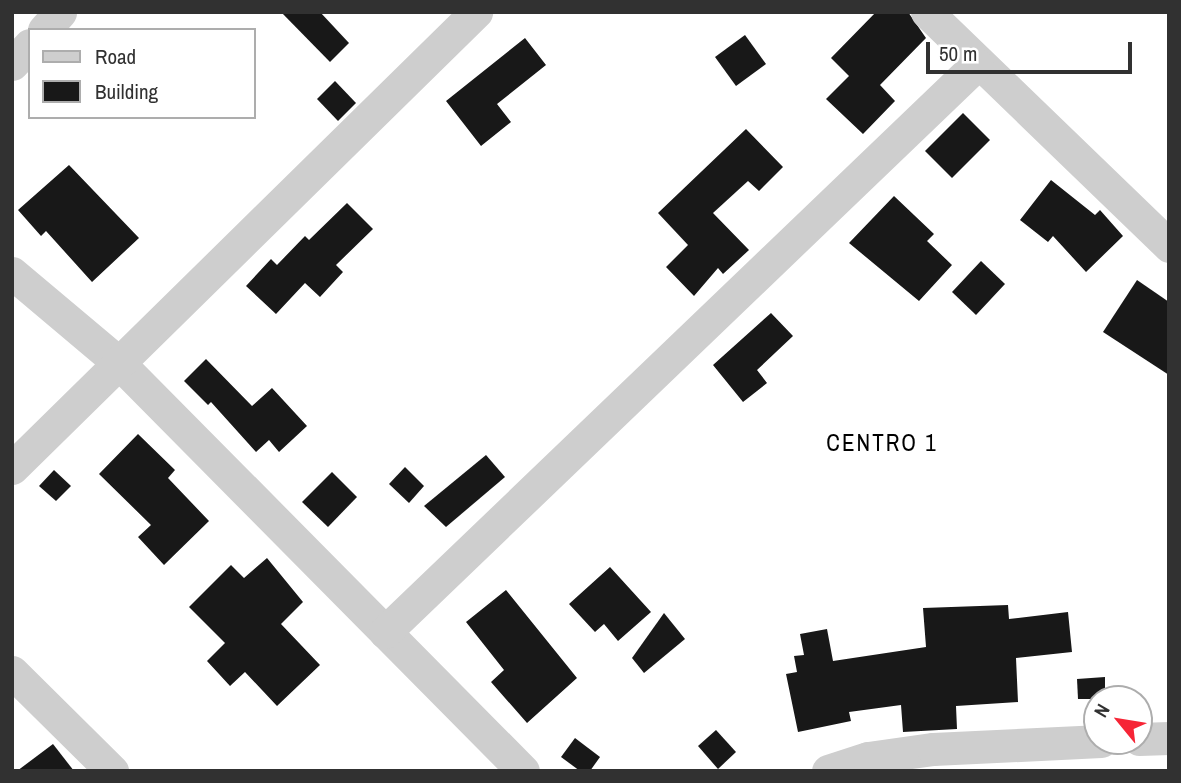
<!DOCTYPE html>
<style>
body{margin:0}
#map{position:relative;width:1181px;height:783px;overflow:hidden;background:#fff;font-family:"Archivo Narrow",sans-serif}
div>[style]{position:absolute}
.building>*{inset:0;background:#181818}
.minor>*{height:33px;margin:-16.5px;padding:0 16.5px;transform-origin:16.5px;border-radius:16.5px;background:#cecece}
span{translate:-50% -50%;white-space:nowrap;text-align:center;line-height:1.15;-webkit-text-stroke:7px #fff;paint-order:stroke}
.quarter-label{font-size:23px;color:#000;letter-spacing:2px}
.frame{position:absolute;inset:0;border:14px solid #313131;pointer-events:none}
.legend{position:absolute;left:28px;top:28px;width:228px;height:91px;box-sizing:border-box;background:#fff;border:2px solid #adadad;margin:0;padding:9px 12px;list-style:none;font-size:21px;color:#313131}
.legend li{display:flex;align-items:center;gap:14px;height:35px}
.legend b{width:35px;border:2px solid #adadad}
.north{position:absolute;left:1083px;top:685px;width:70px;height:70px;box-sizing:border-box;background:#fff;border:2px solid #adadad;border-radius:50%;rotate:300deg;font-size:19px;font-weight:700;line-height:28px;text-align:center;color:#313131}
.north::after{content:'';display:block;margin:auto;width:24px;height:32px;background:#f62536;clip-path:polygon(50% 0,100% 100%,50% 72%,0 100%)}
.scale{position:absolute;left:926px;top:42px;width:206px;height:32px;box-sizing:border-box;border:4px solid #313131;border-top:0;padding-left:9px;font-size:21px;line-height:24px;white-space:nowrap;color:#313131;-webkit-text-stroke:5px #fff;paint-order:stroke}
</style>
<div id="map">
<div class="building">
<div style="clip-path:polygon(281px 12px,320px 12px,349px 43px,330px 62px)"></div>
<div style="clip-path:polygon(876px 12px,908px 12px,926px 38px,880px 85px,895px 101px,863px 134px,826px 99px,849px 76px,831px 58px)"></div>
<div style="clip-path:polygon(745px 35px,766px 64px,736px 86px,715px 57px)"></div>
<div style="clip-path:polygon(525px 38px,546px 65px,497px 104px,511px 122px,481px 146px,446px 101px)"></div>
<div style="clip-path:polygon(335px 81px,356px 103px,338px 121px,317px 99px)"></div>
<div style="clip-path:polygon(963px 113px,990px 140px,952px 178px,925px 151px)"></div>
<div style="clip-path:polygon(746px 129px,783px 167px,759px 191px,748px 181px,713px 213px,749px 250px,723px 274px,718px 268px,694px 296px,666px 267px,688px 245px,658px 213px)"></div>
<div style="clip-path:polygon(69px 165px,139px 238px,92px 282px,46px 231px,41px 236px,18px 210px)"></div>
<div style="clip-path:polygon(1051px 180px,1095px 215px,1100px 210px,1123px 236px,1086px 272px,1053px 236px,1048px 242px,1020px 220px)"></div>
<div style="clip-path:polygon(894px 196px,934px 234px,927px 241px,952px 265px,919px 301px,849px 243px)"></div>
<div style="clip-path:polygon(347px 203px,373px 229px,336px 265px,343px 272px,320px 297px,305px 283px,276px 314px,246px 286px,271px 259px,277px 265px,305px 236px,309px 240px)"></div>
<div style="clip-path:polygon(981px 261px,1005px 284px,976px 315px,952px 292px)"></div>
<div style="clip-path:polygon(1137px 280px,1169px 302px,1169px 375px,1103px 332px)"></div>
<div style="clip-path:polygon(771px 313px,793px 336px,757px 370px,767px 383px,743px 402px,713px 365px)"></div>
<div style="clip-path:polygon(206px 359px,252px 406px,272px 388px,307px 426px,279px 452px,269px 440px,256px 452px,211px 402px,208px 405px,184px 381px)"></div>
<div style="clip-path:polygon(138px 434px,175px 470px,168px 478px,209px 521px,164px 565px,138px 537px,151px 525px,99px 474px)"></div>
<div style="clip-path:polygon(486px 455px,505px 477px,446px 527px,424px 506px)"></div>
<div style="clip-path:polygon(405px 467px,424px 486px,409px 503px,389px 484px)"></div>
<div style="clip-path:polygon(54px 470px,71px 486px,56px 501px,39px 486px)"></div>
<div style="clip-path:polygon(332px 472px,357px 497px,328px 527px,302px 502px)"></div>
<div style="clip-path:polygon(267px 558px,303px 602px,281px 624px,320px 665px,277px 706px,245px 672px,230px 686px,207px 661px,225px 643px,189px 607px,231px 565px,244px 578px)"></div>
<div style="clip-path:polygon(610px 567px,651px 612px,618px 641px,604px 624px,595px 632px,569px 604px)"></div>
<div style="clip-path:polygon(506px 590px,577px 678px,527px 723px,491px 682px,504px 670px,466px 622px)"></div>
<div style="clip-path:polygon(1008px 605px,1009px 619px,1068px 612px,1072px 652px,1016px 658px,1018px 702px,956px 706px,957px 729px,903px 732px,901px 705px,849px 712px,851px 721px,798px 732px,786px 674px,797px 672px,794px 656px,804px 655px,800px 634px,827px 629px,833px 661px,926px 647px,923px 608px)"></div>
<div style="clip-path:polygon(664px 613px,685px 639px,644px 673px,632px 658px)"></div>
<div style="clip-path:polygon(1105px 677px,1105px 699px,1078px 699px,1077px 679px)"></div>
<div style="clip-path:polygon(716px 730px,736px 752px,718px 769px,698px 746px)"></div>
<div style="clip-path:polygon(575px 738px,600px 757px,590px 771px,580px 771px,561px 757px)"></div>
<div style="clip-path:polygon(53px 744px,74px 771px,17px 771px)"></div>
</div>
<div class="minor">
<div style="left:927px;top:12px;width:337px;rotate:44deg"></div>
<div style="left:44px;top:30px;width:24px;rotate:-48deg"></div>
<div style="left:12px;top:64px;width:26px;rotate:-47deg"></div>
<div style="left:12px;top:273px;width:140px;rotate:40.1deg"></div>
<div style="left:119px;top:363px;width:574px;rotate:45.28deg"></div>
<div style="left:12px;top:468px;width:651px;rotate:-44.5deg"></div>
<div style="left:385px;top:632px;width:820px;rotate:-43.81deg"></div>
<div style="left:12px;top:672px;width:141px;rotate:44.7deg"></div>
<div style="left:1139px;top:739px;width:30px;rotate:-2deg"></div>
<div style="left:828px;top:771px;width:42px;rotate:-18deg"></div>
<div style="left:868px;top:758px;width:66px;rotate:-7.9deg"></div>
<div style="left:933px;top:749px;width:168px;rotate:-2.7deg"></div>
</div>
<div class="quarter-label">
<span style="left:882px;top:443px">CENTRO 1</span>
</div>
<div class="frame"></div>
<ul class="legend">
<li><b style="height:9px;background:#cecece"></b>Road</li>
<li><b style="height:19px;background:#181818"></b>Building</li>
</ul>
<div class="north">N</div>
<div class="scale">50 m</div>
</div>
